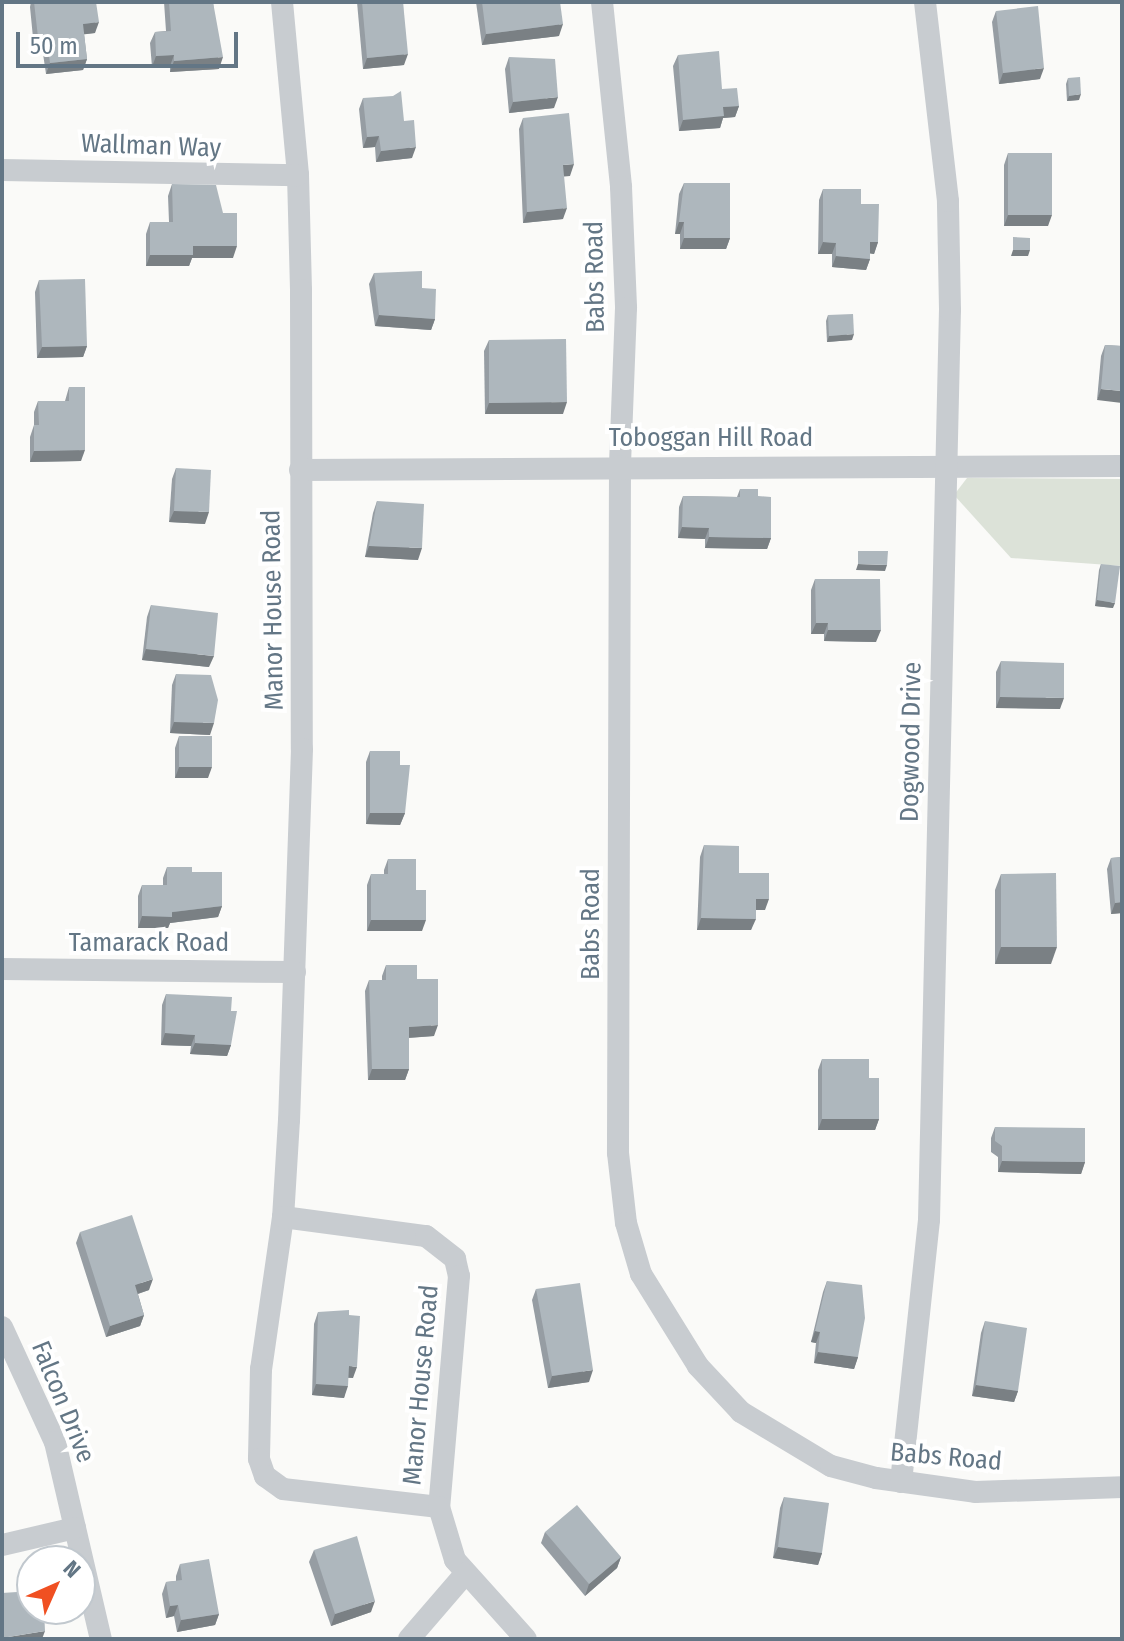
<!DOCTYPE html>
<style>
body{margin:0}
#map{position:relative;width:1124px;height:1641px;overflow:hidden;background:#fafaf8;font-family:"Fira Sans Condensed",sans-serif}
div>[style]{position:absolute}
.green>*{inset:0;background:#dce2d8}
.street>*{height:22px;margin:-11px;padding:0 11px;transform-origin:11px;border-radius:11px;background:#c8ccd0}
.wall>*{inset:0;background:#969da3}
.shaded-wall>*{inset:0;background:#7a8084}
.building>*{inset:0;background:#aeb7bd}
span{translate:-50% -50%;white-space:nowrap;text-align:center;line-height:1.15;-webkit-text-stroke:8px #fff;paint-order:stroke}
.street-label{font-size:26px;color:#637685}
.frame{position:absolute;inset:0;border:4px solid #637685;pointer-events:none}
.north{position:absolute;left:16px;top:1545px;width:80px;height:80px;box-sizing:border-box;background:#fff;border:2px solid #c1c8ce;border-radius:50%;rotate:45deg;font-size:22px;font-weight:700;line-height:32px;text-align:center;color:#637685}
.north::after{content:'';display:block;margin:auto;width:28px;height:36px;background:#f05022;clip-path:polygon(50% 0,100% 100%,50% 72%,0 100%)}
.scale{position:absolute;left:16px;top:32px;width:222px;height:36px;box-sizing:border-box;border:4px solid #637685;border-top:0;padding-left:10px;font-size:24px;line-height:28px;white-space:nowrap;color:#637685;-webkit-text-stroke:6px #fff;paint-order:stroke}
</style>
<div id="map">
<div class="green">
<div style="clip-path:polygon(967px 478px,1122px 479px,1122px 566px,1011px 558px,954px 495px)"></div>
</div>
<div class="street">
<div style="left:282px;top:2px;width:174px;rotate:84.7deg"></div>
<div style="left:298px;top:175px;width:115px;rotate:88.5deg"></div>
<div style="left:301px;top:290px;width:459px;rotate:89.9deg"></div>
<div style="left:302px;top:749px;width:371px;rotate:92deg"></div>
<div style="left:289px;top:1120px;width:97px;rotate:93.5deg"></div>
<div style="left:283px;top:1217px;width:154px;rotate:98.2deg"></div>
<div style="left:261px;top:1369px;width:90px;rotate:91.3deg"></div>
<div style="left:259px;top:1459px;width:18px;rotate:71deg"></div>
<div style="left:265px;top:1476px;width:22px;rotate:36deg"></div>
<div style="left:283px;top:1489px;width:157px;rotate:6.6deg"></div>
<div style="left:602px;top:2px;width:186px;rotate:84.1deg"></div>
<div style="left:621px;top:187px;width:121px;rotate:87.6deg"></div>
<div style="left:626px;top:308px;width:158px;rotate:92.2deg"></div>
<div style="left:620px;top:466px;width:687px;rotate:90.17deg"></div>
<div style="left:618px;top:1153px;width:70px;rotate:83.5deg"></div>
<div style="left:626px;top:1223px;width:53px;rotate:73.6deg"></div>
<div style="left:641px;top:1274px;width:108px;rotate:58.2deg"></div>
<div style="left:698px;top:1366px;width:63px;rotate:46.9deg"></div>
<div style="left:741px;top:1412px;width:105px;rotate:31deg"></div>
<div style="left:831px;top:1466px;width:47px;rotate:14.9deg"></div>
<div style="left:876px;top:1478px;width:100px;rotate:8deg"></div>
<div style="left:975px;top:1492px;width:147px;rotate:-1.9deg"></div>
<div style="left:2px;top:170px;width:296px;rotate:1deg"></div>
<div style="left:300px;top:470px;width:822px;rotate:-0.28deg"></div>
<div style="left:2px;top:969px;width:293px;rotate:0.6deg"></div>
<div style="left:283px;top:1217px;width:144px;rotate:7.6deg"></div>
<div style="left:426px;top:1236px;width:37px;rotate:38deg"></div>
<div style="left:455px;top:1259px;width:17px;rotate:77deg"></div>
<div style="left:459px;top:1276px;width:232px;rotate:94.9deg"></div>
<div style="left:439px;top:1507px;width:55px;rotate:73.2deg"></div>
<div style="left:455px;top:1560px;width:106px;rotate:48.1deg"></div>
<div style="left:2px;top:1327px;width:127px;rotate:65.3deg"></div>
<div style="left:55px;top:1442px;width:202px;rotate:76.9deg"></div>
<div style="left:901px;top:1482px;width:263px;rotate:-83.9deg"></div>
<div style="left:929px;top:1220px;width:910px;rotate:-88.68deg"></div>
<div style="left:950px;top:310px;width:109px;rotate:-91.1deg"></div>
<div style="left:948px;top:201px;width:200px;rotate:-96.6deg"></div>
<div style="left:2px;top:1545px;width:75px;rotate:-13.1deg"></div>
<div style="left:409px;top:1639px;width:86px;rotate:-49.3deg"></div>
</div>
<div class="wall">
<div style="clip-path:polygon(31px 2px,96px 2px,95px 33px,84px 34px,87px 59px,83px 70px,46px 74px,42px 47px,34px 48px,30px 7px)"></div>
<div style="clip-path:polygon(164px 2px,213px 2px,219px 69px,170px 72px,170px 66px,152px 67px,150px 43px,155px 32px,166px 31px)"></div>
<div style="clip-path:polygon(357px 2px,403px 2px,404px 65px,363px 69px)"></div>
<div style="clip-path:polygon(476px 2px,560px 2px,559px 36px,482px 45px)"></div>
<div style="clip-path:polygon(996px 11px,1040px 79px,999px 84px,992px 22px)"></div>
<div style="clip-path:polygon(678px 55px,722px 89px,739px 106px,735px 117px,723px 118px,720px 128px,679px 131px,673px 66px)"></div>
<div style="clip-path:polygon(509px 57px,554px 108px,509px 113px,505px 69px)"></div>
<div style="clip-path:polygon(1068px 78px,1079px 100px,1067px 101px,1066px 84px)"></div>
<div style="clip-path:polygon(363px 98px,404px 121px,412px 158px,376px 162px,375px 147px,363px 148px,359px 109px)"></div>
<div style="clip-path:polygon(523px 118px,570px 176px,564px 176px,563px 219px,523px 223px,519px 129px)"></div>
<div style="clip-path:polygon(1008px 153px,1048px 226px,1004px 226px,1004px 165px)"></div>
<div style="clip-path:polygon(684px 183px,730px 238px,726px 249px,680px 249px,680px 234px,675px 234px,679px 194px)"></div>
<div style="clip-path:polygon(172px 184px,233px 258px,192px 258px,189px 266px,146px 266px,146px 234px,150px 222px,169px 222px,168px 196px)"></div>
<div style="clip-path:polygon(823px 189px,861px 204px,878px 242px,874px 254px,870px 253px,870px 259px,866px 270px,832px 267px,832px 254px,818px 254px,819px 200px)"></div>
<div style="clip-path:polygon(374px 273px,422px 288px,435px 319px,431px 330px,375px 326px,369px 284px)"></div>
<div style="clip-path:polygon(39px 280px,87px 346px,83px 357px,37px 358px,35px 292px)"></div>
<div style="clip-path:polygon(828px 315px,852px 340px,827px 342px,826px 321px)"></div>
<div style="clip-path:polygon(489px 340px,563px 414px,485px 414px,484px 351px)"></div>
<div style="clip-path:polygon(1105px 345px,1122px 346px,1097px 400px,1101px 356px)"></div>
<div style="clip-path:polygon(69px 387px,81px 461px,30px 462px,30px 437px,34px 425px,34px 412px,38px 401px,65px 401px)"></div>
<div style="clip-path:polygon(176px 468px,205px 524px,169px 522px,172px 479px)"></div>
<div style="clip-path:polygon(740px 489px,758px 496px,771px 538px,767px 549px,705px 548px,705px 539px,678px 538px,679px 507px,683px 496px,737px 497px)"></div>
<div style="clip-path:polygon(377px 501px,418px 560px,365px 557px,373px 513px)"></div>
<div style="clip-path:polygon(1101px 564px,1113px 608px,1095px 606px,1099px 570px)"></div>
<div style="clip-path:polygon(815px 579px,876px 642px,824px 641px,824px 634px,811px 634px,811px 590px)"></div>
<div style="clip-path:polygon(151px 605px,209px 667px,142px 660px,147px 617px)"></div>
<div style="clip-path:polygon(1001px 661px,1060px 709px,996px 708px,996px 672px)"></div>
<div style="clip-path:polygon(176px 674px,210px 735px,170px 733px,172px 685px)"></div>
<div style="clip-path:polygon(179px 736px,208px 778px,175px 778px,175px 748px)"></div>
<div style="clip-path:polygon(370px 751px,400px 765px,405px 813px,400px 825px,366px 824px,366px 762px)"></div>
<div style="clip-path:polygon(704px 845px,739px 873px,765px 910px,756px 910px,751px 930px,697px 930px,700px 857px)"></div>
<div style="clip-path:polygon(1122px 857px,1122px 913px,1111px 914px,1107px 869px,1111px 858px)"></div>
<div style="clip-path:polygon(388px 859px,416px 890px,422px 931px,367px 931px,367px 885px,371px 874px,384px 874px,384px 870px)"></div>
<div style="clip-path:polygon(167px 867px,192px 872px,222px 906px,218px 917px,170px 923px,168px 928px,138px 928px,138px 896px,142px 885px,163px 885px,163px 878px)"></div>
<div style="clip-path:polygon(1001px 874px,1051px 964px,995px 964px,995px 890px)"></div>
<div style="clip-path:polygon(386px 965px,417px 979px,434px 1036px,409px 1038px,409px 1069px,405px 1080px,368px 1080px,365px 991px,369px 980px,382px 980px,382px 976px)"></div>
<div style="clip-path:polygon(166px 994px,231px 1045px,227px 1056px,190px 1054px,191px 1046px,161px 1045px,162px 1005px)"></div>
<div style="clip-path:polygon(822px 1059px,869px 1078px,879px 1119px,875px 1130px,818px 1130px,818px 1070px)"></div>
<div style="clip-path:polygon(995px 1127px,1085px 1162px,1081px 1174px,998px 1172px,998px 1157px,991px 1152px,991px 1138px)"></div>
<div style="clip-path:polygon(80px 1232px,149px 1290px,138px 1294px,144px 1315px,140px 1326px,106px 1337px,76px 1243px)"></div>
<div style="clip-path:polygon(827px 1281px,858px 1357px,854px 1369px,814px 1363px,816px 1343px,811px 1342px,823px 1292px)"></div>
<div style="clip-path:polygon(536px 1289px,589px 1382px,548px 1388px,532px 1300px)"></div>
<div style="clip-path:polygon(318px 1312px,349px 1315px,353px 1378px,348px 1378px,344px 1398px,312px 1395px,314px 1324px)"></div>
<div style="clip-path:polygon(985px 1321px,1018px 1391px,1014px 1402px,972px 1396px,981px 1333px)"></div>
<div style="clip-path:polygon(784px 1497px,822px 1553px,818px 1565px,773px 1558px,780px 1508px)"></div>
<div style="clip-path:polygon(545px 1532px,621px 1557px,617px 1568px,585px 1596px,541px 1543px)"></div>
<div style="clip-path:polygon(314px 1550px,371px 1612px,331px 1626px,309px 1562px)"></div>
<div style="clip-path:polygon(180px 1564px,219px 1614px,215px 1625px,177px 1632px,174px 1616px,166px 1618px,162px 1594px,166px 1582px,176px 1581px,176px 1576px)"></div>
</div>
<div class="shaded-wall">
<div style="clip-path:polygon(99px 22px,95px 33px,79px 35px,83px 24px)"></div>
<div style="clip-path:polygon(563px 24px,559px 36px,482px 45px,486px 34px)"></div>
<div style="clip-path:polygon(46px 36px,42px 47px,34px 48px,38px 37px)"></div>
<div style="clip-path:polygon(408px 54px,404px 65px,363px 69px,367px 58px)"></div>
<div style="clip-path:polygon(174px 55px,170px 66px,152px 67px,156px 56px)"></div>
<div style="clip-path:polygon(223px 57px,219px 69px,170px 72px,174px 61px)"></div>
<div style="clip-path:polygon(87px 59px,83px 70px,46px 74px,50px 63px)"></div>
<div style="clip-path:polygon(1044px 68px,1040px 79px,999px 84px,1003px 73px)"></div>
<div style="clip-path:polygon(1081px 94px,1079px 100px,1067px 101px,1069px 96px)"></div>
<div style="clip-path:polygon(558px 97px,554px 108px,509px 113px,513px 102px)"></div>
<div style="clip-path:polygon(739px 106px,735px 117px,723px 118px,720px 128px,679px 131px,683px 120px,723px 107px)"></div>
<div style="clip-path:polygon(379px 136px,375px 147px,363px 148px,367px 137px)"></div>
<div style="clip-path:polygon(416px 147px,412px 158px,376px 162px,381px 151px)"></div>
<div style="clip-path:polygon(574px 164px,570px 176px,559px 177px,563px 165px)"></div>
<div style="clip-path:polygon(567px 208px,563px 219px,523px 223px,527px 212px)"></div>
<div style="clip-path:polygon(1008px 215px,1052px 215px,1048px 226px,1004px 226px)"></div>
<div style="clip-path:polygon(679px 222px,684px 222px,680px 234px,675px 234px)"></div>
<div style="clip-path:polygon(684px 238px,730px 238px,726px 249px,680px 249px)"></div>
<div style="clip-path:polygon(823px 242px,836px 243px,832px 254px,818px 254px)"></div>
<div style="clip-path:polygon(870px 242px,878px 242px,874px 254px,866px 253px)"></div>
<div style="clip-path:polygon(193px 246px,237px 246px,233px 258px,192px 258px,189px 266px,146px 266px,150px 255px)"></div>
<div style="clip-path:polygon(1013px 250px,1030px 250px,1028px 256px,1011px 256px)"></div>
<div style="clip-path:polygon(836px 256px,870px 259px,866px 270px,832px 267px)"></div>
<div style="clip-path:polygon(379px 315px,435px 319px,431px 330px,375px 326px)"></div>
<div style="clip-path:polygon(854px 334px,852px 340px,827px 342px,829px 336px)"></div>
<div style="clip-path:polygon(87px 346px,83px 357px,37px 358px,42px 347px)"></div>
<div style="clip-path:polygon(1101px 389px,1122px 391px,1122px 403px,1097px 400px)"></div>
<div style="clip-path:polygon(567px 402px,563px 414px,485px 414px,489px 403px)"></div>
<div style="clip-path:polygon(85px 450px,81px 461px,30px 462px,34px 451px)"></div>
<div style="clip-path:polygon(174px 511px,209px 512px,205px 524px,169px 522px)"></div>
<div style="clip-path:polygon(682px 527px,709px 528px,705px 539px,678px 538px)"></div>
<div style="clip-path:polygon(709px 537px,771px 538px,767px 549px,705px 548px)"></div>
<div style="clip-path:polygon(369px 546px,422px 548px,418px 560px,365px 557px)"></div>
<div style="clip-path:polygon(858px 564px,887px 565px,885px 571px,856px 570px)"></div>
<div style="clip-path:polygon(1097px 600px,1115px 603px,1113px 608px,1095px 606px)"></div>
<div style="clip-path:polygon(816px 623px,828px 623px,824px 634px,811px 634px)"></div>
<div style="clip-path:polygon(828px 630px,881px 630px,876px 642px,824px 641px)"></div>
<div style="clip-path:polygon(146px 649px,214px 656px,209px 667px,142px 660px)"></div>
<div style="clip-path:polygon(1000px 697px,1064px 698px,1060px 709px,996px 708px)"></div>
<div style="clip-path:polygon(174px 722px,214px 723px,210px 735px,170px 733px)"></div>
<div style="clip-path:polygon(179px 767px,212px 767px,208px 778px,175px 778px)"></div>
<div style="clip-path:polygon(370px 813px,405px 813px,400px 825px,366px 824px)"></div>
<div style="clip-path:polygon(756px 899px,769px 899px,765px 910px,751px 910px)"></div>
<div style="clip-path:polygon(1122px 902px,1122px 913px,1111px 914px,1115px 903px)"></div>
<div style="clip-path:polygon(222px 906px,218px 917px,170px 923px,168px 928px,138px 928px,142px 916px)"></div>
<div style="clip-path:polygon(701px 918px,756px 919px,751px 930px,697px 930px)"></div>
<div style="clip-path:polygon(371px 920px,426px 920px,422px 931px,367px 931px)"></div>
<div style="clip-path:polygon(1001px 947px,1057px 947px,1051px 964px,995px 964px)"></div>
<div style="clip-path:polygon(438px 1025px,434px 1036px,405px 1038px,409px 1027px)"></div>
<div style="clip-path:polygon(165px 1033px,195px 1035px,191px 1046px,161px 1045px)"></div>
<div style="clip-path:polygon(195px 1043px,231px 1045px,227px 1056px,190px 1054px)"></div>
<div style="clip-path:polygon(372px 1069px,409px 1069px,405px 1080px,368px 1080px)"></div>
<div style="clip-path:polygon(822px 1119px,879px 1119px,875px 1130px,818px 1130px)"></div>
<div style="clip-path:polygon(1002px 1161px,1085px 1162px,1081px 1174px,998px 1172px)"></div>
<div style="clip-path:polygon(153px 1279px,149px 1290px,131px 1296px,135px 1285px)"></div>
<div style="clip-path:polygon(144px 1315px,140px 1326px,106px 1337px,110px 1326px)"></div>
<div style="clip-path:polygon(815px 1331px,820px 1332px,816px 1343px,811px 1342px)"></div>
<div style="clip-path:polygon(818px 1352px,858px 1357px,854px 1369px,814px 1363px)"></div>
<div style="clip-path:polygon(349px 1366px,357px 1367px,353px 1378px,345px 1377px)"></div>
<div style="clip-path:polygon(593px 1370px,589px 1382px,548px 1388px,552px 1376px)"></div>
<div style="clip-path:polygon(316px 1384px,348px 1386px,344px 1398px,312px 1395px)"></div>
<div style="clip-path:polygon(976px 1385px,1018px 1391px,1014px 1402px,972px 1396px)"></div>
<div style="clip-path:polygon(778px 1547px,822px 1553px,818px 1565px,773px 1558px)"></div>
<div style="clip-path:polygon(621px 1557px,617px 1568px,585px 1596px,589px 1584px)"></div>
<div style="clip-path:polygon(375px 1601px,371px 1612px,331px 1626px,335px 1614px)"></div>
<div style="clip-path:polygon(178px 1605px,174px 1616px,166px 1618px,170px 1606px)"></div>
<div style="clip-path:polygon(219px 1614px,215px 1625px,177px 1632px,181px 1620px)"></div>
<div style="clip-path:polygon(45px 1631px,42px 1639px,2px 1639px,2px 1638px)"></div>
</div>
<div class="building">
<div style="clip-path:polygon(34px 2px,96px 2px,99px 22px,83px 24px,87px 59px,50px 63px,46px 36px,38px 37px)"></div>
<div style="clip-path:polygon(169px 2px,213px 2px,223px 57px,174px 61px,174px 55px,156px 56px,155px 32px,171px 31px)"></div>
<div style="clip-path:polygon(362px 2px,403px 2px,408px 54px,367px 58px)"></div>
<div style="clip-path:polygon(482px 2px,560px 2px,563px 24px,486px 34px)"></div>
<div style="clip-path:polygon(1038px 6px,1044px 68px,1003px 73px,996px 11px)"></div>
<div style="clip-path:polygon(719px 51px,722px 89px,737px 88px,739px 106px,723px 107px,724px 116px,683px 120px,678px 55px)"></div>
<div style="clip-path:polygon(509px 57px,555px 59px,558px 97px,513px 102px)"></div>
<div style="clip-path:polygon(1080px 77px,1081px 94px,1069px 96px,1068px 78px)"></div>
<div style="clip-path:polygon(401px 91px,404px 121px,414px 120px,416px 147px,381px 151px,379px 136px,367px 137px,363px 98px,393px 96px)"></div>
<div style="clip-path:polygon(569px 113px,574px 164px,563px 165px,567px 208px,527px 212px,523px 118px)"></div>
<div style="clip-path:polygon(1008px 153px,1052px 153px,1052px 215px,1008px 215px)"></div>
<div style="clip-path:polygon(684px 183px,730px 183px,730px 238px,684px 238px,684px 222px,679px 222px)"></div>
<div style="clip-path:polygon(172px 184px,216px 185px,223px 213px,237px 213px,237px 246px,193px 246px,193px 255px,150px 255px,150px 222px,173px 222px)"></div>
<div style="clip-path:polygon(823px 189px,861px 189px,861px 204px,879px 204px,878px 242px,870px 242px,870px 259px,836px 256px,836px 243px,823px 242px)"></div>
<div style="clip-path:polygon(1013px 237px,1030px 238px,1030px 250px,1013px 250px)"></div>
<div style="clip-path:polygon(422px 271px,422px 288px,436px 289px,435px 319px,379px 315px,374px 273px)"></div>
<div style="clip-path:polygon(85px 279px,87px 346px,42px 347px,39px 280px)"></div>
<div style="clip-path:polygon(853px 314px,854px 334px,829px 336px,828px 315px)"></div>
<div style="clip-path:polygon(566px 339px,567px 402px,489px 403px,489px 340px)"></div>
<div style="clip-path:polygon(1105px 345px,1122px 346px,1122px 391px,1101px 389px)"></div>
<div style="clip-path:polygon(69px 387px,85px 387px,85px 450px,34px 451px,34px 425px,39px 425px,38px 401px,69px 401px)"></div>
<div style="clip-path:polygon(176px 468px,211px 470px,209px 512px,174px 511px)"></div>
<div style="clip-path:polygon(740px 489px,758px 489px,758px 496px,771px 497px,771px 538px,709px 537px,709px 528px,682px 527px,683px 496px,740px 497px)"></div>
<div style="clip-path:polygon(377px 501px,424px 504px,422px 548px,369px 546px)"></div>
<div style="clip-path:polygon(858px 551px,888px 551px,887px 565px,858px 564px)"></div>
<div style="clip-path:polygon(1101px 564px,1120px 566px,1115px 603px,1097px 600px)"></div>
<div style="clip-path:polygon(815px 579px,880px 579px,881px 630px,828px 630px,828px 623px,816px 623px)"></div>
<div style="clip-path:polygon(151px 605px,218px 613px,214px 656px,146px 649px)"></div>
<div style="clip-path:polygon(1001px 661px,1064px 663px,1064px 698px,1000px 697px)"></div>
<div style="clip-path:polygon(176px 674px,211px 675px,218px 700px,214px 723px,174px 722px)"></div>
<div style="clip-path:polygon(179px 736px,212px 736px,212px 767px,179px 767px)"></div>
<div style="clip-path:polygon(370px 751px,400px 751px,400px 765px,410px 765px,405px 813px,370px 813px)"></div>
<div style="clip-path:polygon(704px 845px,739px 846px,739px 873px,769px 873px,769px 899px,756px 899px,756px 919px,701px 918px)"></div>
<div style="clip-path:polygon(1122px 857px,1122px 902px,1115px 903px,1111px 858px)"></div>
<div style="clip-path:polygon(388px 859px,416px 859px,416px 890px,426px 890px,426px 920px,371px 920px,371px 874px,388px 874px)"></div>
<div style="clip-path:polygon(167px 867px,192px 867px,192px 872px,222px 872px,222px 906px,172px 912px,172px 917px,142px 916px,142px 885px,167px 885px)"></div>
<div style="clip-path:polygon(1056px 873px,1057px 947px,1001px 947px,1001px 874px)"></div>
<div style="clip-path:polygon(386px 965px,417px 965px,417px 979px,438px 979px,438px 1025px,409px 1027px,409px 1069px,372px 1069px,369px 980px,386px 980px)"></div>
<div style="clip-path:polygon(166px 994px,232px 997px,231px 1011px,237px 1011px,231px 1045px,195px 1043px,195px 1035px,165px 1033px)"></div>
<div style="clip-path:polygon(822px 1059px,869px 1059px,869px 1078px,879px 1078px,879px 1119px,822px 1119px)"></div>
<div style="clip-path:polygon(995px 1127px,1085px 1128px,1085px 1162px,1002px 1161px,1002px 1146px,995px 1141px)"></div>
<div style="clip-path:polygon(132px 1215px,153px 1279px,135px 1285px,144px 1315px,110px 1326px,80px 1232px)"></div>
<div style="clip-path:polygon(827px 1281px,862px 1285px,865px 1318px,858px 1357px,818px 1352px,820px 1332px,815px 1331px)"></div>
<div style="clip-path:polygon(580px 1283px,593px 1370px,552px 1376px,536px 1289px)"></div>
<div style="clip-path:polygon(349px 1310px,349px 1315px,360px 1316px,357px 1367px,349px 1366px,348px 1386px,316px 1384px,318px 1312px)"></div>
<div style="clip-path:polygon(985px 1321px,1027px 1328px,1018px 1391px,976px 1385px)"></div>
<div style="clip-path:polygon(784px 1497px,829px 1503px,822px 1553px,778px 1547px)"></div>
<div style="clip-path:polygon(577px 1505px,621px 1557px,589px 1584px,545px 1532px)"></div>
<div style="clip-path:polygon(357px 1536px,375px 1601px,335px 1614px,314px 1550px)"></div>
<div style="clip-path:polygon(209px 1559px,219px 1614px,181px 1620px,178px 1605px,170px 1606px,166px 1582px,182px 1580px,180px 1564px)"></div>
<div style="clip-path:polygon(32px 1591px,32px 1609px,44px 1609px,45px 1631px,2px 1638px,2px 1593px)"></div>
</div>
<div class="street-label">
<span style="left:151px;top:146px;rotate:2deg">Wallman Way</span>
<span style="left:595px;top:277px;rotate:-91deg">Babs Road</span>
<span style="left:711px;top:438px">Toboggan Hill Road</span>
<span style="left:273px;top:610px;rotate:-91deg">Manor House Road</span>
<span style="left:911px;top:742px;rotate:-89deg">Dogwood Drive</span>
<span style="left:591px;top:924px;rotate:-90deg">Babs Road</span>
<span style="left:149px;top:943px">Tamarack Road</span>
<span style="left:421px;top:1385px;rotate:-85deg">Manor House Road</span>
<span style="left:63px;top:1402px;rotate:68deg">Falcon Drive</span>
<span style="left:946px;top:1457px;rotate:5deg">Babs Road</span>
</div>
<div class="frame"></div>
<div class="north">N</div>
<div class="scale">50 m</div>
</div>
